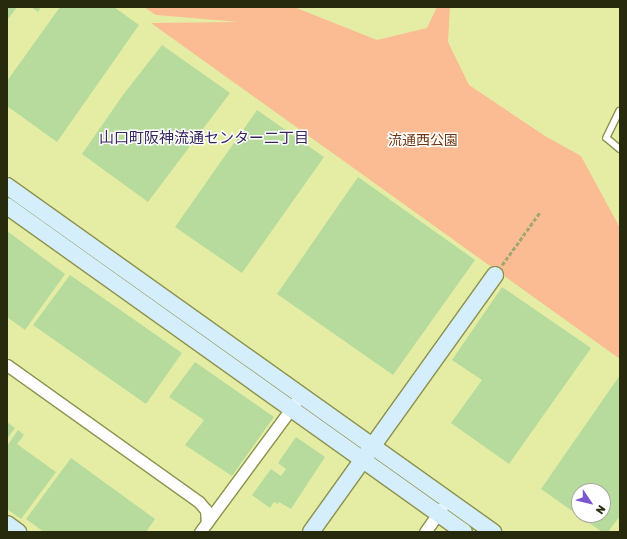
<!DOCTYPE html>
<meta charset="utf-8">
<style>
body{margin:0}
#map{position:relative;width:627px;height:539px;overflow:hidden;background:#e5eda5;font-family:Rubik,"Noto Sans JP",sans-serif}
div>[style]{position:absolute}
.green>*{inset:0;background:#fbbb93}
.building>*{inset:0;background:#b6db9d}
.path>*{height:2.5px;margin-top:-1.25px;transform-origin:0;background:repeating-linear-gradient(90deg,#a1a76e 0 4px,transparent 0 6px)}
.roads{filter:drop-shadow(1px 0 #8c924d) drop-shadow(-1px 0 #8c924d) drop-shadow(0 1px #8c924d) drop-shadow(0 -1px #8c924d)}
.lane>*{height:5.5px;margin:-2.75px;padding:0 2.75px;transform-origin:2.75px;border-radius:2.75px;background:#fff}
.street>*{height:11px;margin:-5.5px;padding:0 5.5px;transform-origin:5.5px;border-radius:5.5px;background:#fff}
.secondary>*{height:16px;margin:-8px;padding:0 8px;transform-origin:8px;border-radius:8px;background:#d5eefb}
span{translate:-50% -50%;white-space:nowrap;text-align:center;line-height:1.15;-webkit-text-stroke:3px #fff;paint-order:stroke}
.park-label{font-size:14px;color:#6a3710}
.neighbourhood-label{font-size:15px;color:#362660}
.frame{position:absolute;inset:0;border:8px solid #282a0d;pointer-events:none}
.north{position:absolute;left:571px;top:483px;width:40px;height:40px;box-sizing:border-box;background:#fff;border:1px solid #a9aa9e;border-radius:50%;rotate:125deg;font-size:11px;font-weight:700;line-height:16px;text-align:center;color:#282a0d}
.north::after{content:'';display:block;margin:auto;width:14px;height:18px;background:#7a57d0;clip-path:polygon(50% 0,100% 100%,50% 72%,0 100%)}
</style>
<div id="map">
<div class="green">
<div style="clip-path:polygon(144px 7px,294px 7px,377px 40px,427px 28px,437px 7px,450px 7px,448px 42px,469px 85px,545px 136px,581px 156px,620px 228px,620px 359px,151px 23px,239px 22px,156px 15px)"></div>
</div>
<div class="building">
<div style="clip-path:polygon(7px 7px,17px 7px,8px 19px,7px 19px)"></div>
<div style="clip-path:polygon(31px 7px,41px 7px,38px 12px)"></div>
<div style="clip-path:polygon(60px 7px,114px 7px,139px 25px,57px 142px,7px 106px,7px 81px)"></div>
<div style="clip-path:polygon(162px 45px,230px 93px,148px 202px,82px 154px,123px 95px)"></div>
<div style="clip-path:polygon(257px 110px,324px 157px,242px 273px,175px 227px)"></div>
<div style="clip-path:polygon(358px 177px,475px 260px,393px 375px,277px 294px)"></div>
<div style="clip-path:polygon(7px 231px,65px 274px,25px 330px,7px 317px)"></div>
<div style="clip-path:polygon(70px 275px,182px 353px,146px 404px,33px 325px)"></div>
<div style="clip-path:polygon(502px 287px,591px 348px,509px 464px,451px 423px,482px 380px,452px 360px)"></div>
<div style="clip-path:polygon(195px 362px,274px 417px,232px 476px,185px 445px,204px 420px,169px 397px)"></div>
<div style="clip-path:polygon(evenodd,620px 375px,620px 516px,608px 532px,602px 532px,541px 489px,620px 375px,579px 491px,603px 491px,603px 515px,579px 515px,579px 491px)"></div>
<div style="clip-path:polygon(7px 422px,15px 428px,7px 439px)"></div>
<div style="clip-path:polygon(18px 430px,24px 435px,17px 444px,56px 472px,21px 519px,7px 509px,7px 446px)"></div>
<div style="clip-path:polygon(296px 437px,325px 457px,291px 509px,279px 502px,278px 504px,274px 502px,270px 508px,252px 495px,271px 469px,281px 476px,286px 469px,278px 463px)"></div>
<div style="clip-path:polygon(71px 458px,155px 519px,146px 532px,44px 532px,26px 519px)"></div>
</div>
<div class="path">
<div style="left:502px;top:265px;width:65px;rotate:-54.4deg"></div>
</div>
<div class="roads">
<div class="lane">
<div style="left:620px;top:111px;width:30px;rotate:116deg"></div>
<div style="left:607px;top:138px;width:17px;rotate:40deg"></div>
</div>
<div class="street">
<div style="left:7px;top:365px;width:236px;rotate:35.5deg"></div>
<div style="left:199px;top:502px;width:11px;rotate:49deg"></div>
<div style="left:206px;top:510px;width:13px;rotate:86deg"></div>
<div style="left:200px;top:532px;width:170px;rotate:-53.6deg"></div>
<div style="left:425px;top:532px;width:29px;rotate:-55deg"></div>
</div>
<div class="secondary">
<div style="left:7px;top:186px;width:597px;rotate:35.45deg"></div>
<div style="left:7px;top:206px;width:561px;rotate:35.5deg"></div>
<div style="left:7px;top:524px;width:14px;rotate:36deg"></div>
<div style="left:311px;top:532px;width:316px;rotate:-54.4deg"></div>
</div>
</div>
<div class="park-label">
<span style="left:423px;top:141px">流通西公園</span>
</div>
<div class="neighbourhood-label">
<span style="left:204px;top:139px">山口町阪神流通センター二丁目</span>
</div>
<div class="frame"></div>
<div class="north">N</div>
</div>
